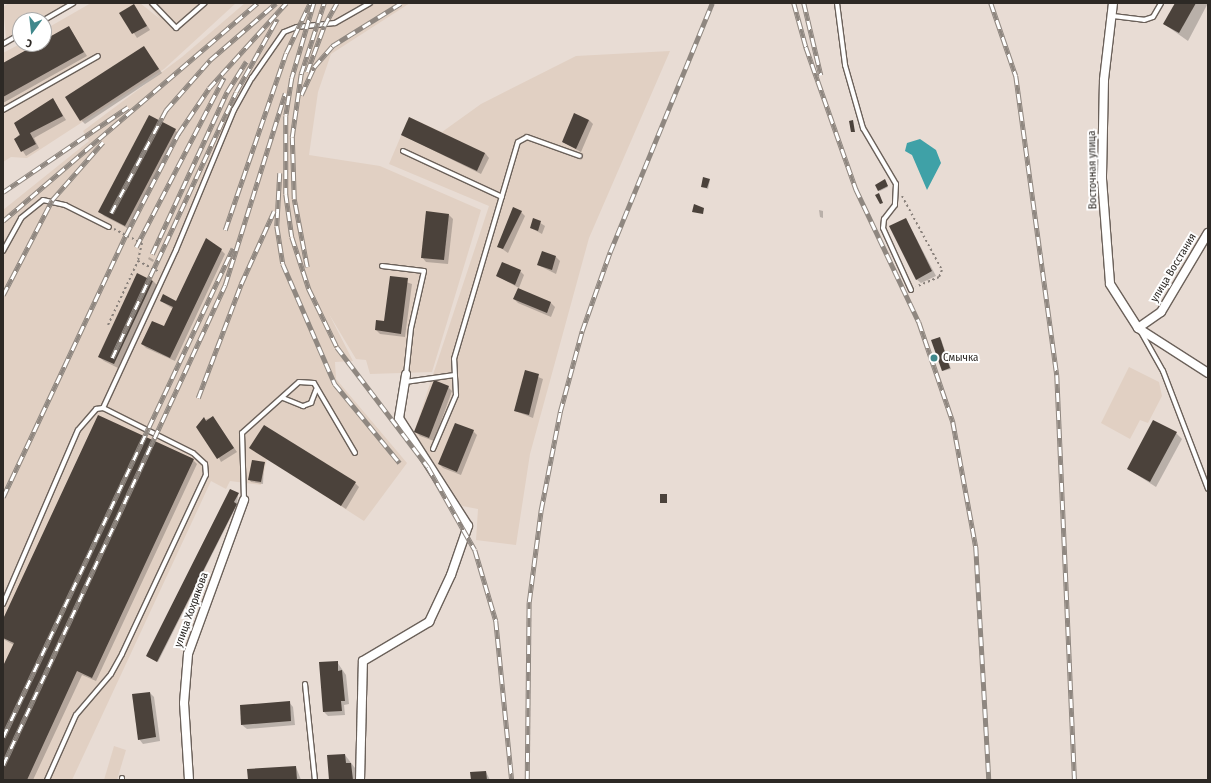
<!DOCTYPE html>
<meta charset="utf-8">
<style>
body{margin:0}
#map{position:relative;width:1211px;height:783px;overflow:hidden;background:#e8dcd4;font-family:"Fira Sans Condensed",sans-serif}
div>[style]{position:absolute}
.built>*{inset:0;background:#e1d0c3}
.water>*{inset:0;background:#3fa1a7}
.shadow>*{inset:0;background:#0003}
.building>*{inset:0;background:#4b423b}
.path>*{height:2px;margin-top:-1px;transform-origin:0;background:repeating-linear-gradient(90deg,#8a827c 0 2px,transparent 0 5px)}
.roads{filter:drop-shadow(1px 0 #6b615a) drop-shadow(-1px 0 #6b615a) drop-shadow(0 1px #6b615a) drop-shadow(0 -1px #6b615a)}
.lane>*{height:4px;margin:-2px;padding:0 2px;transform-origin:2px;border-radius:2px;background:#fff}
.street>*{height:8px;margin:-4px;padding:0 4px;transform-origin:4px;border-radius:4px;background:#fff}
.rail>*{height:4.5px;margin-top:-2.25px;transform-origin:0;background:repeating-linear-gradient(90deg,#fff 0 9px,#8f8780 0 18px);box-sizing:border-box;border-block:1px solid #8f8780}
.dots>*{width:11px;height:11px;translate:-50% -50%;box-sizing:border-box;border:2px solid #fff;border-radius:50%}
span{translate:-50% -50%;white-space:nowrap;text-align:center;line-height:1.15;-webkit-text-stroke:4px #fff;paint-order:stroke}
.street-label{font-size:11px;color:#2d2925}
.poi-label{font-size:11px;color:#2d2925}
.left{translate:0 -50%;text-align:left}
.frame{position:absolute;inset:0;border:4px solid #2d2925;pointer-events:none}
.north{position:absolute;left:12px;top:12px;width:40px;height:40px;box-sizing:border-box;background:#fff;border:1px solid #aba9a8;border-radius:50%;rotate:195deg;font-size:11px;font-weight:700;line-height:16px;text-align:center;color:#2d2925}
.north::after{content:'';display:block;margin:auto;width:14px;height:18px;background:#40888c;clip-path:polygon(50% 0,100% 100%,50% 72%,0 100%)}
</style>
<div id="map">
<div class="built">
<div style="clip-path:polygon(9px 3px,67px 3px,37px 20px,20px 20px,20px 30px,6px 38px,3px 7px)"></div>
<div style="clip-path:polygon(91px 3px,140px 3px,160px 19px,147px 3px,236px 3px,164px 69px,27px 158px,11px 157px,3px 162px,3px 53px,20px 44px,44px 44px,44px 30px)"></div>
<div style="clip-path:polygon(245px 3px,410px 3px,331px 54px,318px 92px,309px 155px,380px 166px,481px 210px,432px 372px,370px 374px,366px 360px,356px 359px,329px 314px,353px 361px,335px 362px,336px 379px,407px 463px,364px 521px,267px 459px,261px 485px,230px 481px,226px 489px,211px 481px,72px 780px,3px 780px,3px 210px,89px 141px,83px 131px,182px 57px)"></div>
<div style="clip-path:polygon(670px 51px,589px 238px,530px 454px,516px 545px,476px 540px,478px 509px,462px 506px,414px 432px,489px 206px,389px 164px,409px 117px,442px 132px,481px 104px,576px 56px)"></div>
<div style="clip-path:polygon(1129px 367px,1159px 382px,1162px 396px,1148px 423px,1140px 420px,1130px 439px,1101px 423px)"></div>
<div style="clip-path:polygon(114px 746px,126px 750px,117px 780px,104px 780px)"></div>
</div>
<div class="water">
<div style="clip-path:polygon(920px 139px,936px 150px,941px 163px,927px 190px,912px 155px,905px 151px,907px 143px)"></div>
</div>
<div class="shadow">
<div style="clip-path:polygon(1176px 3px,1208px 3px,1188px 41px,1164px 24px)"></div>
<div style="clip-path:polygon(134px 5px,150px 30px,137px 38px,121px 13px)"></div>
<div style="clip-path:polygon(69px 27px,87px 56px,3px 103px,3px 64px)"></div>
<div style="clip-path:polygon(144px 47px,162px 73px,85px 124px,81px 120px)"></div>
<div style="clip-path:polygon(53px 99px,66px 120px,34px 138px,39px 148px,26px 156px,15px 139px)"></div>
<div style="clip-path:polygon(589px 120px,593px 124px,581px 152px,563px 142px)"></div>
<div style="clip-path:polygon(175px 130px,179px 134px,129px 229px,104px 216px,100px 212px)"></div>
<div style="clip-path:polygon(402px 135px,485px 153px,489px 158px,481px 174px)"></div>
<div style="clip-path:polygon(710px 180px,708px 189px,702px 187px)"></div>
<div style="clip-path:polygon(885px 182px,888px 187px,880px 191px,879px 190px)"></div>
<div style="clip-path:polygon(819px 210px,823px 211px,823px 218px,820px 217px)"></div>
<div style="clip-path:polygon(521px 212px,525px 216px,508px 253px,498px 246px)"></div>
<div style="clip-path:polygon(449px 215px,453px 219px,448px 264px,426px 262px,422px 257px)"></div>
<div style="clip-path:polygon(534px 219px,545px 226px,542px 234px,531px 228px)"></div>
<div style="clip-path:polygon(906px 219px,936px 276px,921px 283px,916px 279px)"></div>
<div style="clip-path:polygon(221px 250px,225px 254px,175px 361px,146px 348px,142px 344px,164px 328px,173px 309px,161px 301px,177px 302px)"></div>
<div style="clip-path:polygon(149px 257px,154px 260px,153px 262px,148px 259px)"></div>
<div style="clip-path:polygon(556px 257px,560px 261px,556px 274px,538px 265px)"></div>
<div style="clip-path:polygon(520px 271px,524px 275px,519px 288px,497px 276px)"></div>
<div style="clip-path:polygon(391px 277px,412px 284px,405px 337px,380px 334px,376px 330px,385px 322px)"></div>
<div style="clip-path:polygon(153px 281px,157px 285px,118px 368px,104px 361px,99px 357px)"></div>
<div style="clip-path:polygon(518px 289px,551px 303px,555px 307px,551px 317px,518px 303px,514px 299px)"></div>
<div style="clip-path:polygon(941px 339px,951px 369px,943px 371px,942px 370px)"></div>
<div style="clip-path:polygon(526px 372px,543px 379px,533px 418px,515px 411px)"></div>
<div style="clip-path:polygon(448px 387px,452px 391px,434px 441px,420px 436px,416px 432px)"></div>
<div style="clip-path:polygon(213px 417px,237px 452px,221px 462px,201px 421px)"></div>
<div style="clip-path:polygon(473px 431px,477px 435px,461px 475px,443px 468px,439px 464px)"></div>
<div style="clip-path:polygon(1176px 433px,1182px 439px,1156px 487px,1128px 469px)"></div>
<div style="clip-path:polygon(251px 448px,355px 483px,359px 487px,346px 509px)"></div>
<div style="clip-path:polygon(193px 460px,197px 464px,96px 681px,82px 675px,33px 780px,3px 780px,3px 669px,14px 645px,3px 639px,3px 621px)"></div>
<div style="clip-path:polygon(264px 463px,263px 484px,251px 482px,249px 479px)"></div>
<div style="clip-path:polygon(238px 494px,237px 505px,158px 662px,148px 657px)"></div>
<div style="clip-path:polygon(337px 662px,346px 675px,349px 704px,344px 705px,345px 715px,328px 716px,324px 712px)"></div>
<div style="clip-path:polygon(150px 693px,154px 697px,160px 741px,143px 744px,139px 739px)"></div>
<div style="clip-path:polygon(289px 702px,293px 707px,295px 725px,247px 729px,242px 725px)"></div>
<div style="clip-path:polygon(345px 755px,355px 768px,356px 780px,330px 780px,328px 756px)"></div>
<div style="clip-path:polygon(296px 767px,301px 780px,249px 780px)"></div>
<div style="clip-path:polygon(486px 772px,490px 780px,472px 780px)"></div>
</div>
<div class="building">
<div style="clip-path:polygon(1175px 3px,1196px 3px,1179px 33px,1163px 24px)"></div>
<div style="clip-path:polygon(134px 4px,147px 26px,132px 34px,119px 13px)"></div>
<div style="clip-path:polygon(69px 26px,84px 52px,3px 97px,3px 63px,37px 44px,44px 44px,44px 40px)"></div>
<div style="clip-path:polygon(144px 46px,159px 69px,80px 121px,65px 97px)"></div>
<div style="clip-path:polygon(53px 98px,63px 116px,30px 133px,36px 144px,21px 152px,14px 139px,20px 135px,14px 123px)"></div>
<div style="clip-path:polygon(574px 113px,589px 120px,576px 149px,562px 142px)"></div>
<div style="clip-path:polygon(149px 115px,176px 129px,125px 226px,98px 212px)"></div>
<div style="clip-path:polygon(409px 117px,485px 153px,477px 171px,401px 135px)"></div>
<div style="clip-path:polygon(853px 120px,855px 132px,851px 132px,849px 121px)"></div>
<div style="clip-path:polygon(703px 177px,710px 179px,707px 188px,701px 187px)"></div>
<div style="clip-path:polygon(885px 179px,888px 186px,878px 191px,875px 185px)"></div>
<div style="clip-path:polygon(879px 193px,883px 203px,880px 204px,875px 195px)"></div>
<div style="clip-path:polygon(694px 204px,704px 208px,703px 214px,692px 212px)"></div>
<div style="clip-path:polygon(513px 207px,522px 211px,503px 249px,497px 247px)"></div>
<div style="clip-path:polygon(426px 211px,449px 214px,444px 260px,421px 258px)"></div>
<div style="clip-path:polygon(533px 218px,541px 221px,538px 231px,530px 228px)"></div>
<div style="clip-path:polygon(906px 218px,932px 271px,916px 280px,889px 226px)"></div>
<div style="clip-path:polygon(206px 238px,222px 249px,170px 358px,141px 344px,152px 321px,164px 326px,173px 307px,160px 301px,163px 294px,176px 301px)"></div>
<div style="clip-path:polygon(542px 251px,556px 256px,552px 270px,537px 265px)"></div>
<div style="clip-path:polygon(502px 262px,521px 270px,515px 285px,496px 276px)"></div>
<div style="clip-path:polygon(137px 273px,153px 281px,114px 364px,98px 357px)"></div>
<div style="clip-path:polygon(390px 276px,408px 278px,401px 334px,375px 330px,376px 320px,384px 321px)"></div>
<div style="clip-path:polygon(518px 288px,551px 302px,547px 313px,513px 299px)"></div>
<div style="clip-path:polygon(940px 337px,950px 368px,942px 371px,931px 340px)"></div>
<div style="clip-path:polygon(525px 370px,539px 374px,529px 415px,514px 411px)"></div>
<div style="clip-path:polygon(434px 380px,449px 386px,429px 438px,414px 432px)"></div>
<div style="clip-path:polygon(98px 415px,194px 459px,92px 678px,77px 671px,27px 780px,3px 780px,3px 666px,14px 643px,3px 638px,3px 619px)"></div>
<div style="clip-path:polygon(213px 416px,234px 448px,217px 459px,196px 427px,204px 417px,206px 421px)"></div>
<div style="clip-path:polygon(1153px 420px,1177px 432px,1150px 482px,1127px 469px)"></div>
<div style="clip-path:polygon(455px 423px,474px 430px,457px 472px,438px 464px)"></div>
<div style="clip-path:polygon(264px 425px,356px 482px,341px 506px,249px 448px)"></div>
<div style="clip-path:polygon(252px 460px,265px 462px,261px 482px,248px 480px)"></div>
<div style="clip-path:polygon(230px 489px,239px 493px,234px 502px,237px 504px,157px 662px,146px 656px)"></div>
<div style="clip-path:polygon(660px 494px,667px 494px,667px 503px,660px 503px)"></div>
<div style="clip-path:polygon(338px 661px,338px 671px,342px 670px,345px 701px,341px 701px,342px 711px,323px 712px,319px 662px)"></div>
<div style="clip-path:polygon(150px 692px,156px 737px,138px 740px,132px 694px)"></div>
<div style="clip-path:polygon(290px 701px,291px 721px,241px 725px,240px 705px)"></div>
<div style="clip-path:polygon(345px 754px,346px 763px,351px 763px,353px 780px,329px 780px,327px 755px)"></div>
<div style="clip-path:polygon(296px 766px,297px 780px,248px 780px,247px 769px)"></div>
<div style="clip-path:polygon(486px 771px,487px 780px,471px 780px,470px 772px)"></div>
</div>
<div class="path">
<div style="left:902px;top:196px;width:84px;rotate:61.6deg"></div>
<div style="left:942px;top:270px;width:8px;rotate:113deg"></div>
<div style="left:939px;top:277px;width:25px;rotate:157deg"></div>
<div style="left:114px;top:229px;width:31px;rotate:27deg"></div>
<div style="left:142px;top:243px;width:18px;rotate:103deg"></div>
<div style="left:138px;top:261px;width:25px;rotate:27deg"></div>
<div style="left:108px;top:325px;width:71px;rotate:-64.9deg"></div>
</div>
<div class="roads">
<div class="lane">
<div style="left:152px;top:3px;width:35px;rotate:46deg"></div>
<div style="left:176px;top:28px;width:38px;rotate:-41deg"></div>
<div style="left:837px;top:3px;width:63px;rotate:82.6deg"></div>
<div style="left:845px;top:65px;width:66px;rotate:74.1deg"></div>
<div style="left:863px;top:128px;width:65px;rotate:59.5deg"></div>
<div style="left:896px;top:184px;width:21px;rotate:93deg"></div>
<div style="left:895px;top:205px;width:18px;rotate:128deg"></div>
<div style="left:884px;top:219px;width:9px;rotate:96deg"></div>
<div style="left:883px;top:228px;width:68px;rotate:65.7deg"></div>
<div style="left:1113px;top:16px;width:31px;rotate:7deg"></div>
<div style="left:1144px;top:20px;width:9px;rotate:-18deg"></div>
<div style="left:1153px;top:17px;width:16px;rotate:-60deg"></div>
<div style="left:44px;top:20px;width:34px;rotate:-30deg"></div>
<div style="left:3px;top:44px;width:20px;rotate:-30deg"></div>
<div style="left:3px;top:110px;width:109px;rotate:-29.6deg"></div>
<div style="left:403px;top:151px;width:109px;rotate:24.9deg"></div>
<div style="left:3px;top:251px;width:38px;rotate:-61deg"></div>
<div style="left:21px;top:218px;width:28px;rotate:-39deg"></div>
<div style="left:43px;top:200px;width:23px;rotate:13deg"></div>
<div style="left:65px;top:205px;width:49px;rotate:26.6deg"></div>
<div style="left:382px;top:266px;width:42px;rotate:6.8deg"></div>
<div style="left:424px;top:271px;width:58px;rotate:102.8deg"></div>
<div style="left:411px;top:328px;width:47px;rotate:96.1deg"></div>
<div style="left:1141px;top:332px;width:45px;rotate:60.6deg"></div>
<div style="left:1163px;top:371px;width:126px;rotate:69.1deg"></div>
<div style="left:405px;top:382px;width:50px;rotate:-8deg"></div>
<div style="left:283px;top:398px;width:22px;rotate:22deg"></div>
<div style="left:303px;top:406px;width:9px;rotate:-21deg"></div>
<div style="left:311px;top:403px;width:14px;rotate:-69deg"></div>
<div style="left:433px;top:449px;width:59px;rotate:-66.9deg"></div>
<div style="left:456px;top:395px;width:36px;rotate:-93deg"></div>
<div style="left:454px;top:359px;width:226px;rotate:-73.6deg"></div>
<div style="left:518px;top:142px;width:10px;rotate:-29deg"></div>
<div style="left:527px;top:137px;width:56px;rotate:19.7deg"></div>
<div style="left:244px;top:500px;width:67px;rotate:-91.7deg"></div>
<div style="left:242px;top:433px;width:76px;rotate:-41.8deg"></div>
<div style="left:299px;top:382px;width:15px;rotate:4deg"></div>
<div style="left:314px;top:383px;width:81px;rotate:59.6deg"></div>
<div style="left:3px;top:604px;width:189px;rotate:-66.7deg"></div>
<div style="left:78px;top:430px;width:28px;rotate:-49deg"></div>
<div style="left:96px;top:409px;width:7px;rotate:-8deg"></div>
<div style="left:103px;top:408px;width:174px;rotate:-65.2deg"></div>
<div style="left:176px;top:250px;width:152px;rotate:-67.5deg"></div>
<div style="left:234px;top:110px;width:37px;rotate:-61deg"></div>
<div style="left:252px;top:78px;width:56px;rotate:-55.2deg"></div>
<div style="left:284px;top:32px;width:14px;rotate:-21deg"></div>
<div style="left:297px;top:27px;width:38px;rotate:-6deg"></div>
<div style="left:335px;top:23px;width:40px;rotate:-29.7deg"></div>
<div style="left:305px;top:684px;width:97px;rotate:84.1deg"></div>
<div style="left:47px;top:780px;width:71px;rotate:-66deg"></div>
<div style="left:76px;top:715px;width:54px;rotate:-49.5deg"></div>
<div style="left:111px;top:674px;width:23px;rotate:-61deg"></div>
<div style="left:122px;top:654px;width:198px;rotate:-64.9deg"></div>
<div style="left:206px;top:475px;width:11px;rotate:-95deg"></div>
<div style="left:205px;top:464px;width:16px;rotate:-137deg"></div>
<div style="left:193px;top:453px;width:101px;rotate:-153.4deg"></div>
<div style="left:122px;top:780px;width:2px;rotate:-90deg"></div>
</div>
<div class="street">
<div style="left:1113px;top:3px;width:78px;rotate:96.7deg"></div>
<div style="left:1104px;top:80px;width:99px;rotate:91.2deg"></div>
<div style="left:1102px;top:179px;width:105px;rotate:85.6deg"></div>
<div style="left:1110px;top:284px;width:52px;rotate:57.5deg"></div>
<div style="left:1138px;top:328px;width:83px;rotate:32.7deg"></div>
<div style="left:1138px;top:328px;width:28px;rotate:-35deg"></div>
<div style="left:1161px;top:312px;width:92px;rotate:-59.3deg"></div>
<div style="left:189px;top:780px;width:77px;rotate:-93.7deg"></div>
<div style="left:184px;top:703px;width:49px;rotate:-85.3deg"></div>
<div style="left:188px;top:654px;width:164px;rotate:-70deg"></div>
<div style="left:360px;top:780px;width:119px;rotate:-88.6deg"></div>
<div style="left:363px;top:661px;width:77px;rotate:-30.6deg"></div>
<div style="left:429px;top:622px;width:52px;rotate:-64.9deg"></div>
<div style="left:451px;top:575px;width:52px;rotate:-70.9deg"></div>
<div style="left:468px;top:526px;width:128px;rotate:-122.6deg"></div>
<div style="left:399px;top:418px;width:44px;rotate:-80.8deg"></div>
</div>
</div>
<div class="rail">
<div style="left:314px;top:3px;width:78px;rotate:106.3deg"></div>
<div style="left:292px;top:78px;width:38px;rotate:99deg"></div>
<div style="left:286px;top:116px;width:78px;rotate:90deg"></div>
<div style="left:286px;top:194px;width:43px;rotate:82.1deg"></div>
<div style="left:292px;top:237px;width:55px;rotate:71.9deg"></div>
<div style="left:309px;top:289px;width:64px;rotate:64.2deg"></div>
<div style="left:337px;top:347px;width:151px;rotate:52.8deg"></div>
<div style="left:428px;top:467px;width:95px;rotate:60.5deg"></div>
<div style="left:475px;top:550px;width:74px;rotate:73.5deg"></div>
<div style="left:496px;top:621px;width:160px;rotate:84.3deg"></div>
<div style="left:794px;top:3px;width:46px;rotate:74.7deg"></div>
<div style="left:806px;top:47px;width:151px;rotate:70.6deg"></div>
<div style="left:856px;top:189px;width:147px;rotate:64.7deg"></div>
<div style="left:919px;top:322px;width:106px;rotate:71.2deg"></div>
<div style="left:953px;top:422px;width:127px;rotate:79.6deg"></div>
<div style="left:976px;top:547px;width:233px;rotate:86.8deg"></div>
<div style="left:804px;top:3px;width:74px;rotate:76.7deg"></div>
<div style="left:991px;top:3px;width:77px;rotate:71.1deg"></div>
<div style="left:1016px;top:76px;width:302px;rotate:82.2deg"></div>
<div style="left:1057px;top:375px;width:405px;rotate:87.5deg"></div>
<div style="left:307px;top:72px;width:49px;rotate:-69.7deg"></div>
<div style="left:324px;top:26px;width:26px;rotate:-61deg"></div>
<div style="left:301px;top:95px;width:31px;rotate:-65deg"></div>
<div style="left:314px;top:67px;width:28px;rotate:-49deg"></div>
<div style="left:332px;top:46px;width:81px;rotate:-31.9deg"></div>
<div style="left:280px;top:173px;width:53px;rotate:93.2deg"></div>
<div style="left:277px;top:226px;width:38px;rotate:81deg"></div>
<div style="left:283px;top:264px;width:131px;rotate:66.6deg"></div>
<div style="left:335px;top:384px;width:102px;rotate:50.6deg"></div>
<div style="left:3px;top:192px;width:151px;rotate:-34.2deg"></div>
<div style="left:111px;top:213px;width:117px;rotate:-61.9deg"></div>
<div style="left:166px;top:110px;width:67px;rotate:-48.7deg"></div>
<div style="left:210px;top:60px;width:87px;rotate:-40.8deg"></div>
<div style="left:3px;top:221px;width:335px;rotate:-40.6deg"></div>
<div style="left:225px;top:230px;width:187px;rotate:-71deg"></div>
<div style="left:286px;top:53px;width:55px;rotate:-64.4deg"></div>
<div style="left:136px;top:247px;width:191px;rotate:-62.6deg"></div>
<div style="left:152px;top:254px;width:179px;rotate:-65.2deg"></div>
<div style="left:227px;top:92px;width:36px;rotate:-58deg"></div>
<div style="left:307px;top:267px;width:69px;rotate:-100.8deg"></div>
<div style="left:294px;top:199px;width:62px;rotate:-91.8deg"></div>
<div style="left:292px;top:137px;width:64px;rotate:-81.9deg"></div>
<div style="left:301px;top:74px;width:75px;rotate:-72.1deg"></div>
<div style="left:3px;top:295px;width:107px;rotate:-62.7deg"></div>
<div style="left:52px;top:200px;width:77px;rotate:-48.7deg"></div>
<div style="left:112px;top:358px;width:293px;rotate:-65deg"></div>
<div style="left:236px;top:92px;width:84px;rotate:-60.7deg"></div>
<div style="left:198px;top:398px;width:122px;rotate:-69.3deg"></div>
<div style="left:241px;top:284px;width:80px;rotate:-65.7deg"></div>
<div style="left:3px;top:497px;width:289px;rotate:-64.9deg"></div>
<div style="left:126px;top:235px;width:114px;rotate:-62.8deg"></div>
<div style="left:178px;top:134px;width:55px;rotate:-56deg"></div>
<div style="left:209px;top:88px;width:115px;rotate:-47.8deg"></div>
<div style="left:3px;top:737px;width:540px;rotate:-64.81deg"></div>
<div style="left:3px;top:765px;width:529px;rotate:-65.18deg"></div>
<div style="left:225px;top:285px;width:201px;rotate:-72.6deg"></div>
<div style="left:527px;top:780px;width:178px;rotate:-89.4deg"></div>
<div style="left:529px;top:602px;width:93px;rotate:-82.6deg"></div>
<div style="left:541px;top:510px;width:100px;rotate:-79deg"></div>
<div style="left:560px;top:412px;width:84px;rotate:-74.8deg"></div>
<div style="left:582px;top:331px;width:84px;rotate:-70.5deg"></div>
<div style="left:610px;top:252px;width:269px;rotate:-67.7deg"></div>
</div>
<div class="dots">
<div style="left:934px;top:358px;background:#40888c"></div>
</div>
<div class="street-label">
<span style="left:1093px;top:170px;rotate:-91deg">Восточная улица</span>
<span style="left:1174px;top:268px;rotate:-59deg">улица Восстания</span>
<span style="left:192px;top:610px;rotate:-70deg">улица Хохрякова</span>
</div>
<div class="poi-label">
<span class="left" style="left:943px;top:358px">Смычка</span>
</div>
<div class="frame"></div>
<div class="north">С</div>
</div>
